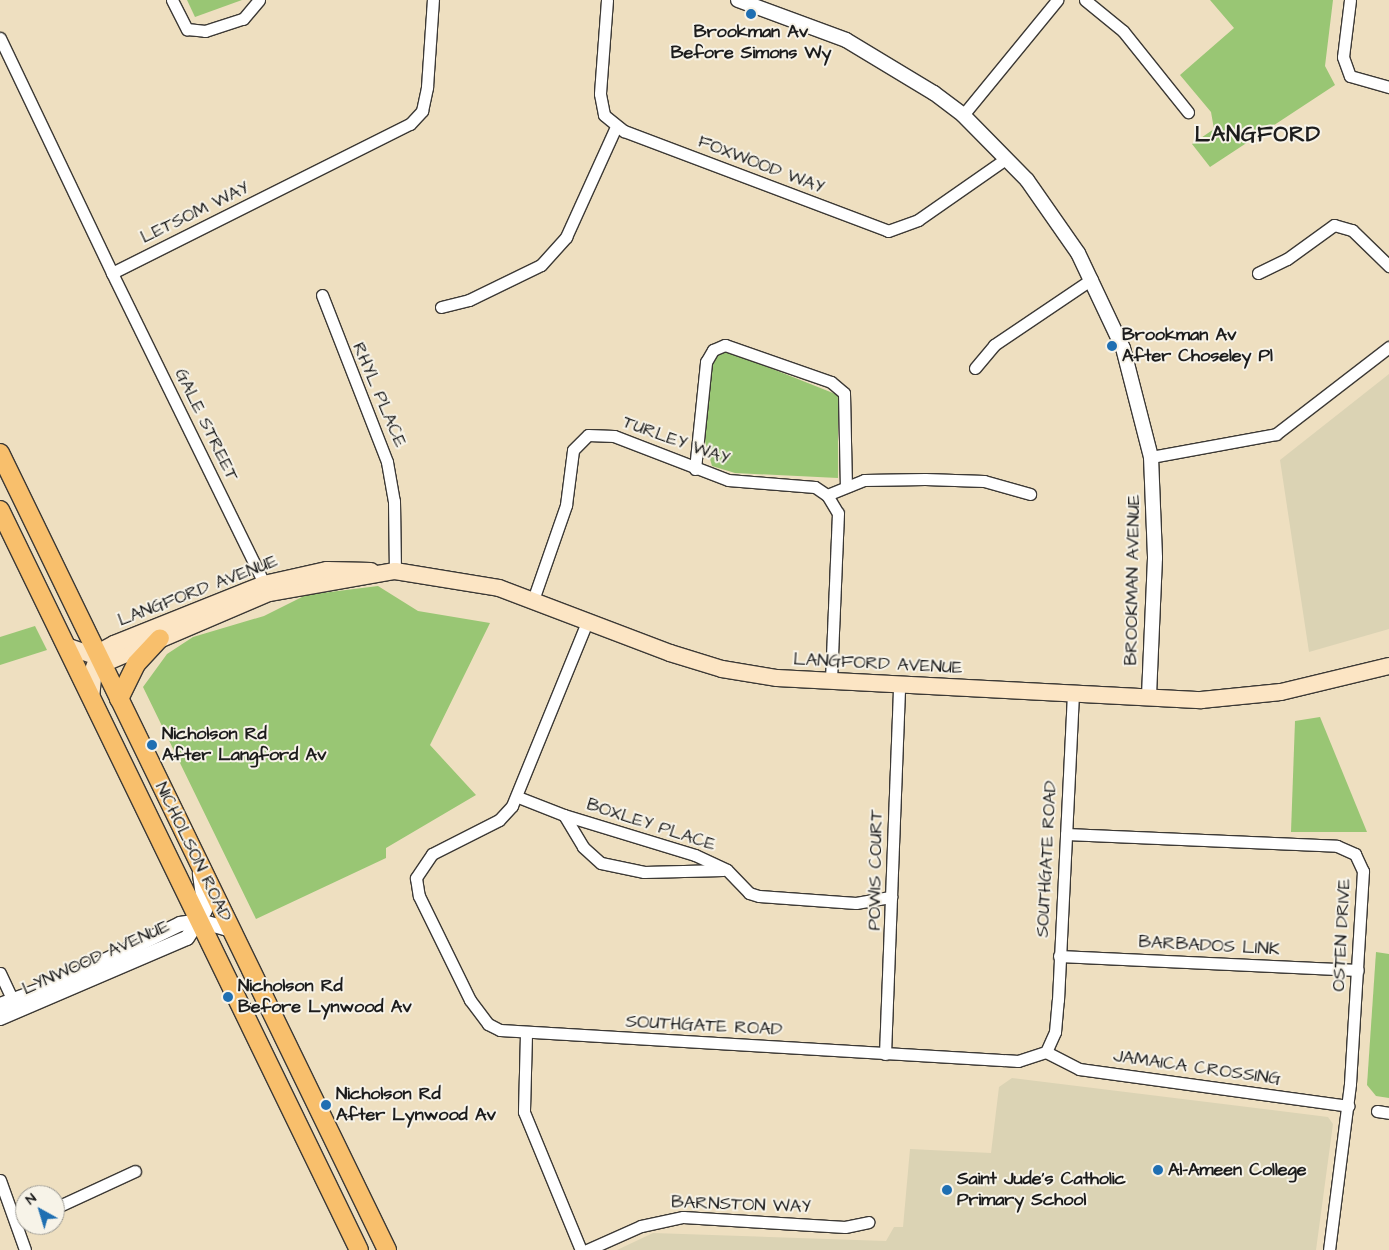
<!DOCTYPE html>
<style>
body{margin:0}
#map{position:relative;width:1389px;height:1250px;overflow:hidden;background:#eedfc0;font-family:"Architects Daughter",sans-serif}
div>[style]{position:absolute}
.built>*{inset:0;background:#dbd3b4}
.green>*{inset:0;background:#99c674}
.roads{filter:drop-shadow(1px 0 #3c3935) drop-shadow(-1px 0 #3c3935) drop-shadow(0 1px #3c3935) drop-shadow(0 -1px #3c3935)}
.minor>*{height:11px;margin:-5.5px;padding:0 5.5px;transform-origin:5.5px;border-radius:5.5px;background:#fff}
.tertiary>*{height:14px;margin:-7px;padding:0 7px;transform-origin:7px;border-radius:7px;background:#fff}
.secondary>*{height:16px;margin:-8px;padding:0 8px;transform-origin:8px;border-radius:8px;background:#fce5c4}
.primary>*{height:18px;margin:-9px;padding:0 9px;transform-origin:9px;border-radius:9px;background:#f8bf6c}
.dots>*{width:14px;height:14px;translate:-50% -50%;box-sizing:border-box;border:2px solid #f7f3e8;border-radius:50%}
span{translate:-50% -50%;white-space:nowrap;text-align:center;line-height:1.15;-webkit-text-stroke:4px #f7f3e8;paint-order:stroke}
.poi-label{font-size:18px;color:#1c1c1c;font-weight:700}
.left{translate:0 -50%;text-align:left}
.street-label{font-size:18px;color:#1c1c1c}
.district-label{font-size:22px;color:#1c1c1c;font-weight:700;letter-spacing:1px}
.north{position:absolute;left:15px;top:1185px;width:50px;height:50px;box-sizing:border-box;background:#f7f3e8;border:1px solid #9f9d96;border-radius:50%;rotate:321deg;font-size:14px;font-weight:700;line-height:20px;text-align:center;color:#1c1c1c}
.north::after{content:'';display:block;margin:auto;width:18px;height:22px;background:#1f6fb2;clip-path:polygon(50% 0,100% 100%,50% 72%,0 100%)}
</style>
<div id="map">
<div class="built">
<div style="clip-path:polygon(1389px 374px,1389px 629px,1309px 652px,1280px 460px)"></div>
<div style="clip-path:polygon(1012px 1078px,1328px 1117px,1333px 1124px,1316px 1250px,617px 1250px,653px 1233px,886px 1241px,894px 1227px,903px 1227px,910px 1149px,991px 1153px,999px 1087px)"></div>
</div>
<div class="green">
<div style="clip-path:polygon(187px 0,242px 0,195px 17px)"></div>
<div style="clip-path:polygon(1210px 0,1333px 0,1325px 66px,1335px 85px,1210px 167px,1192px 144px,1214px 129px,1211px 112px,1180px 75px,1234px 28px)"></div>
<div style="clip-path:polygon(722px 349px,838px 395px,838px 478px,735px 473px,712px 466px,705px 441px,711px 359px)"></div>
<div style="clip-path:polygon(378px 586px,418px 611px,490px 623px,430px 745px,476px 795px,386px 848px,386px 858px,256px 919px,143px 687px,167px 654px,193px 637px,264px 616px,306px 595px)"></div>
<div style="clip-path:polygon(35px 626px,47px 650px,0 665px,0 637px)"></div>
<div style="clip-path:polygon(1320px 717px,1367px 832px,1291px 832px,1295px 721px)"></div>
<div style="clip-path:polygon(1376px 952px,1389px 954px,1389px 1098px,1376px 1096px,1367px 1085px)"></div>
</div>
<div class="roads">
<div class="minor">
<div style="left:172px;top:0;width:33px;rotate:63deg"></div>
<div style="left:187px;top:29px;width:18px;rotate:6deg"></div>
<div style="left:205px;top:31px;width:40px;rotate:-18deg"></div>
<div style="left:243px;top:19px;width:25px;rotate:-50deg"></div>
<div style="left:607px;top:0;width:94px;rotate:94.3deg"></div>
<div style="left:600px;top:94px;width:21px;rotate:79deg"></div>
<div style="left:604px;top:115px;width:26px;rotate:39deg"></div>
<div style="left:624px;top:131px;width:282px;rotate:20.7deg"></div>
<div style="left:888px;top:231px;width:32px;rotate:-20deg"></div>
<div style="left:918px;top:220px;width:108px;rotate:-34.9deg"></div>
<div style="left:1085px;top:0;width:49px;rotate:39.2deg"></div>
<div style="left:1123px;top:31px;width:104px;rotate:51.3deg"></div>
<div style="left:1350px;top:0;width:57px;rotate:97deg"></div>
<div style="left:1343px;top:57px;width:20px;rotate:70deg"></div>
<div style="left:1350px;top:76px;width:41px;rotate:15.8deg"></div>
<div style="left:0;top:38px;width:260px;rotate:64.5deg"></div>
<div style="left:112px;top:273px;width:333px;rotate:-26.6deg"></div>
<div style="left:410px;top:124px;width:18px;rotate:-47deg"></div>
<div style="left:422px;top:111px;width:25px;rotate:-78deg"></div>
<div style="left:427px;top:87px;width:87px;rotate:-86.1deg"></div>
<div style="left:963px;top:115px;width:149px;rotate:-50.7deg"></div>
<div style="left:112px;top:273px;width:353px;rotate:63.9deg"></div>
<div style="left:1258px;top:273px;width:32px;rotate:-26deg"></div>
<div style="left:1287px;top:259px;width:58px;rotate:-35.9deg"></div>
<div style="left:1334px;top:225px;width:19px;rotate:16deg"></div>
<div style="left:1352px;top:230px;width:52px;rotate:44.2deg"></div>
<div style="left:322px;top:295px;width:179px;rotate:68.7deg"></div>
<div style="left:387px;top:462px;width:40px;rotate:80deg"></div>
<div style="left:394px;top:501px;width:70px;rotate:89.2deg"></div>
<div style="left:441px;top:307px;width:29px;rotate:-14deg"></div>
<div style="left:469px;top:300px;width:80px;rotate:-25.9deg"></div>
<div style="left:541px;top:265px;width:38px;rotate:-48deg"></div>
<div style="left:566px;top:237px;width:121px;rotate:-65.6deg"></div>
<div style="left:975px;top:368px;width:30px;rotate:-50deg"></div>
<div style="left:994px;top:345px;width:118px;rotate:-34deg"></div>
<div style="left:1151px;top:457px;width:127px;rotate:-10.4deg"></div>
<div style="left:1276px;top:434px;width:143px;rotate:-37.6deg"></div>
<div style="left:695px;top:469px;width:108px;rotate:-84.1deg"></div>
<div style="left:706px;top:362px;width:14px;rotate:-60deg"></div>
<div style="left:713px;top:350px;width:13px;rotate:-23deg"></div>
<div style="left:725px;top:345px;width:112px;rotate:19.2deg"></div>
<div style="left:831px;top:382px;width:17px;rotate:40deg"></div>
<div style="left:844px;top:393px;width:92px;rotate:88.8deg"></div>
<div style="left:827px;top:495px;width:40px;rotate:-22deg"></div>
<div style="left:864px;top:480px;width:61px;rotate:-0.9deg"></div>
<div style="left:925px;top:479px;width:59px;rotate:1.9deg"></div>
<div style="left:984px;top:481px;width:48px;rotate:15.8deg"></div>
<div style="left:533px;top:600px;width:101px;rotate:-70.8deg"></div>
<div style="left:566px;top:505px;width:55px;rotate:-82.7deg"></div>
<div style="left:573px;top:450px;width:21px;rotate:-45deg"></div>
<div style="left:588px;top:435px;width:26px;rotate:2deg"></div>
<div style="left:614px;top:436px;width:122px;rotate:21.1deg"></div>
<div style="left:728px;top:480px;width:87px;rotate:4.6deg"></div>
<div style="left:815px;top:487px;width:14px;rotate:34deg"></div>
<div style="left:827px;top:495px;width:21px;rotate:59deg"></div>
<div style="left:838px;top:513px;width:169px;rotate:92.4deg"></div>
<div style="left:587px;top:622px;width:199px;rotate:112.2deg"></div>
<div style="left:512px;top:806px;width:19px;rotate:133deg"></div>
<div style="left:499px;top:820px;width:75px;rotate:153.1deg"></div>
<div style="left:432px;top:854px;width:29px;rotate:124deg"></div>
<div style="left:416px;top:878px;width:18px;rotate:81deg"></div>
<div style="left:419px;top:896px;width:116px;rotate:63.9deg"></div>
<div style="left:470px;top:1000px;width:30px;rotate:53deg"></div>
<div style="left:488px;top:1024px;width:13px;rotate:27deg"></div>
<div style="left:500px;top:1030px;width:519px;rotate:3.42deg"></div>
<div style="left:1018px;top:1061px;width:29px;rotate:-18deg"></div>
<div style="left:1046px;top:1052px;width:22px;rotate:-66deg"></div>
<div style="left:1055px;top:1032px;width:32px;rotate:-85deg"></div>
<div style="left:1058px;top:1000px;width:304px;rotate:-87.2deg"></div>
<div style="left:518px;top:797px;width:49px;rotate:21.4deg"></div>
<div style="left:564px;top:815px;width:37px;rotate:59deg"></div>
<div style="left:583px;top:847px;width:24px;rotate:42deg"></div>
<div style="left:601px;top:863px;width:44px;rotate:11.8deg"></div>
<div style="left:644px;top:872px;width:79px;rotate:-1.5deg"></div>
<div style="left:564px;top:815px;width:137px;rotate:17deg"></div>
<div style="left:695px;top:855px;width:35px;rotate:25deg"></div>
<div style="left:727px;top:870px;width:32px;rotate:46deg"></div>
<div style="left:749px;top:893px;width:10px;rotate:17deg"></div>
<div style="left:759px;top:896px;width:97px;rotate:4.1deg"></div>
<div style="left:856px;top:903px;width:36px;rotate:-10deg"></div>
<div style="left:1066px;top:834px;width:271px;rotate:2.5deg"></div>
<div style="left:1337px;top:846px;width:20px;rotate:24deg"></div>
<div style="left:1355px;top:854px;width:19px;rotate:65deg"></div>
<div style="left:1363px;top:871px;width:213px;rotate:93.5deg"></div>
<div style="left:1350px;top:1084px;width:167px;rotate:97.2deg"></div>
<div style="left:1059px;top:956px;width:299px;rotate:2.7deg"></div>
<div style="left:0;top:973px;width:38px;rotate:65deg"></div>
<div style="left:526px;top:1034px;width:78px;rotate:91.5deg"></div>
<div style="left:524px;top:1112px;width:149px;rotate:67.6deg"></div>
<div style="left:1046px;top:1052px;width:37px;rotate:27deg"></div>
<div style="left:1079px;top:1069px;width:272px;rotate:7.8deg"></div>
<div style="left:885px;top:1054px;width:368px;rotate:-87.8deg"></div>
<div style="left:1377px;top:1111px;width:12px;rotate:9deg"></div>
<div style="left:0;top:1180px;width:74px;rotate:70.3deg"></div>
<div style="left:55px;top:1208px;width:88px;rotate:-24.8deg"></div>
<div style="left:587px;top:1250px;width:59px;rotate:-24deg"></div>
<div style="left:641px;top:1226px;width:43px;rotate:-12.1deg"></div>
<div style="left:683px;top:1217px;width:162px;rotate:3.5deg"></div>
<div style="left:845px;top:1227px;width:24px;rotate:-12deg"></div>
</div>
<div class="tertiary">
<div style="left:738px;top:0;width:115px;rotate:20.3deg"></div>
<div style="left:846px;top:40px;width:103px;rotate:31.1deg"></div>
<div style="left:934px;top:93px;width:36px;rotate:37deg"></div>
<div style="left:963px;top:115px;width:91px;rotate:45.4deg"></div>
<div style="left:1027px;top:180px;width:89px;rotate:55.1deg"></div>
<div style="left:1078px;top:253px;width:105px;rotate:64.7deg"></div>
<div style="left:1123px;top:348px;width:113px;rotate:75.6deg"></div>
<div style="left:1151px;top:457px;width:101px;rotate:87.7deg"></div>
<div style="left:1155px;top:558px;width:140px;rotate:92.5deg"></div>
<div style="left:0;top:1005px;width:61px;rotate:-20.2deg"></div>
<div style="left:57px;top:984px;width:137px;rotate:-26deg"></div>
<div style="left:180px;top:924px;width:20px;rotate:-9deg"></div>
<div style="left:200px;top:921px;width:32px;rotate:16deg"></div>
<div style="left:0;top:1018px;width:203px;rotate:-23.2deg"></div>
<div style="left:187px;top:938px;width:33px;rotate:-57deg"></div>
<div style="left:205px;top:910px;width:37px;rotate:-98deg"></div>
</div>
<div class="secondary">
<div style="left:66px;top:646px;width:46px;rotate:18.8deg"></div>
<div style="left:110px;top:661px;width:173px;rotate:-23.2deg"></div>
<div style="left:269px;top:593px;width:128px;rotate:-9.9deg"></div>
<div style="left:395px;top:571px;width:105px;rotate:9.3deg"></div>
<div style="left:499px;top:588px;width:183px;rotate:20.8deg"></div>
<div style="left:670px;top:653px;width:54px;rotate:17.1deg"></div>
<div style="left:722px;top:669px;width:56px;rotate:9.3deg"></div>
<div style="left:777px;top:678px;width:425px;rotate:3deg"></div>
<div style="left:1201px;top:700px;width:80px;rotate:-5.7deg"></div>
<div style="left:1281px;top:692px;width:111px;rotate:-13.5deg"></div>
<div style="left:91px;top:698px;width:31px;rotate:-84deg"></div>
<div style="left:94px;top:667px;width:19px;rotate:-62deg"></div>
<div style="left:103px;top:650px;width:13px;rotate:-29deg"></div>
<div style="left:114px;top:644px;width:162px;rotate:-21.8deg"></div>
<div style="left:264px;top:584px;width:65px;rotate:-12.5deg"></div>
<div style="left:327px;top:570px;width:44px;rotate:1.3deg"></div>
</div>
<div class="primary">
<div style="left:0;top:453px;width:886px;rotate:64.1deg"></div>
<div style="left:0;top:510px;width:822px;rotate:64.12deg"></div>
<div style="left:119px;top:699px;width:39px;rotate:-64deg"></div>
<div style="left:136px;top:664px;width:35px;rotate:-47deg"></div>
</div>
</div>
<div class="dots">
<div style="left:751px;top:14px;background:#1f6fb2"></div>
<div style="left:1112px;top:346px;background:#1f6fb2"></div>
<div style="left:152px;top:745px;background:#1f6fb2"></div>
<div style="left:228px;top:997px;background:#1f6fb2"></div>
<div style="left:326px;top:1105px;background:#1f6fb2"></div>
<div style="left:1158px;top:1170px;background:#1f6fb2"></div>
<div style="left:947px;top:1190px;background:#1f6fb2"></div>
</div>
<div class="poi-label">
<span style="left:751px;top:43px">Brookman Av<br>Before Simons Wy</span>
<span class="left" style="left:1122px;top:346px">Brookman Av<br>After Choseley Pl</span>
<span class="left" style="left:162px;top:745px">Nicholson Rd<br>After Langford Av</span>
<span class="left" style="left:238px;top:997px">Nicholson Rd<br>Before Lynwood Av</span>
<span class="left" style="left:336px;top:1105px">Nicholson Rd<br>After Lynwood Av</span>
<span class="left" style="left:1168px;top:1170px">Al-Ameen College</span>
<span class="left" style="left:957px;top:1190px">Saint Jude's Catholic<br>Primary School</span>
</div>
<div class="street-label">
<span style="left:761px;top:165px;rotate:21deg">FOXWOOD WAY</span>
<span style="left:195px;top:213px;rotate:-26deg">LETSOM WAY</span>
<span style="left:379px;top:395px;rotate:67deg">RHYL PLACE</span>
<span style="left:206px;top:425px;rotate:64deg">GALE STREET</span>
<span style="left:676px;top:441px;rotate:20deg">TURLEY WAY</span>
<span style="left:1133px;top:580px;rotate:-89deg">BROOKMAN AVENUE</span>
<span style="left:198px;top:591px;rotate:-21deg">LANGFORD AVENUE</span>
<span style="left:878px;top:664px;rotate:3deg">LANGFORD AVENUE</span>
<span style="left:651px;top:825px;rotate:18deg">BOXLEY PLACE</span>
<span style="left:193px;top:852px;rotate:64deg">NICHOLSON ROAD</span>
<span style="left:1047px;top:859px;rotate:-87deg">SOUTHGATE ROAD</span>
<span style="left:876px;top:870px;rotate:-89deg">POWIS COURT</span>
<span style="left:1342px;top:935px;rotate:-87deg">OSTEN DRIVE</span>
<span style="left:1209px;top:946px;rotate:3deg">BARBADOS LINK</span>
<span style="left:96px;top:958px;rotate:-24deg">LYNWOOD AVENUE</span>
<span style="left:704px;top:1026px;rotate:3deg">SOUTHGATE ROAD</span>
<span style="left:1197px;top:1068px;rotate:8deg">JAMAICA CROSSING</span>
<span style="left:741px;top:1205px;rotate:2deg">BARNSTON WAY</span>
</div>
<div class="district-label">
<span style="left:1258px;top:135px">LANGFORD</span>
</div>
<div class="north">N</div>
</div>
